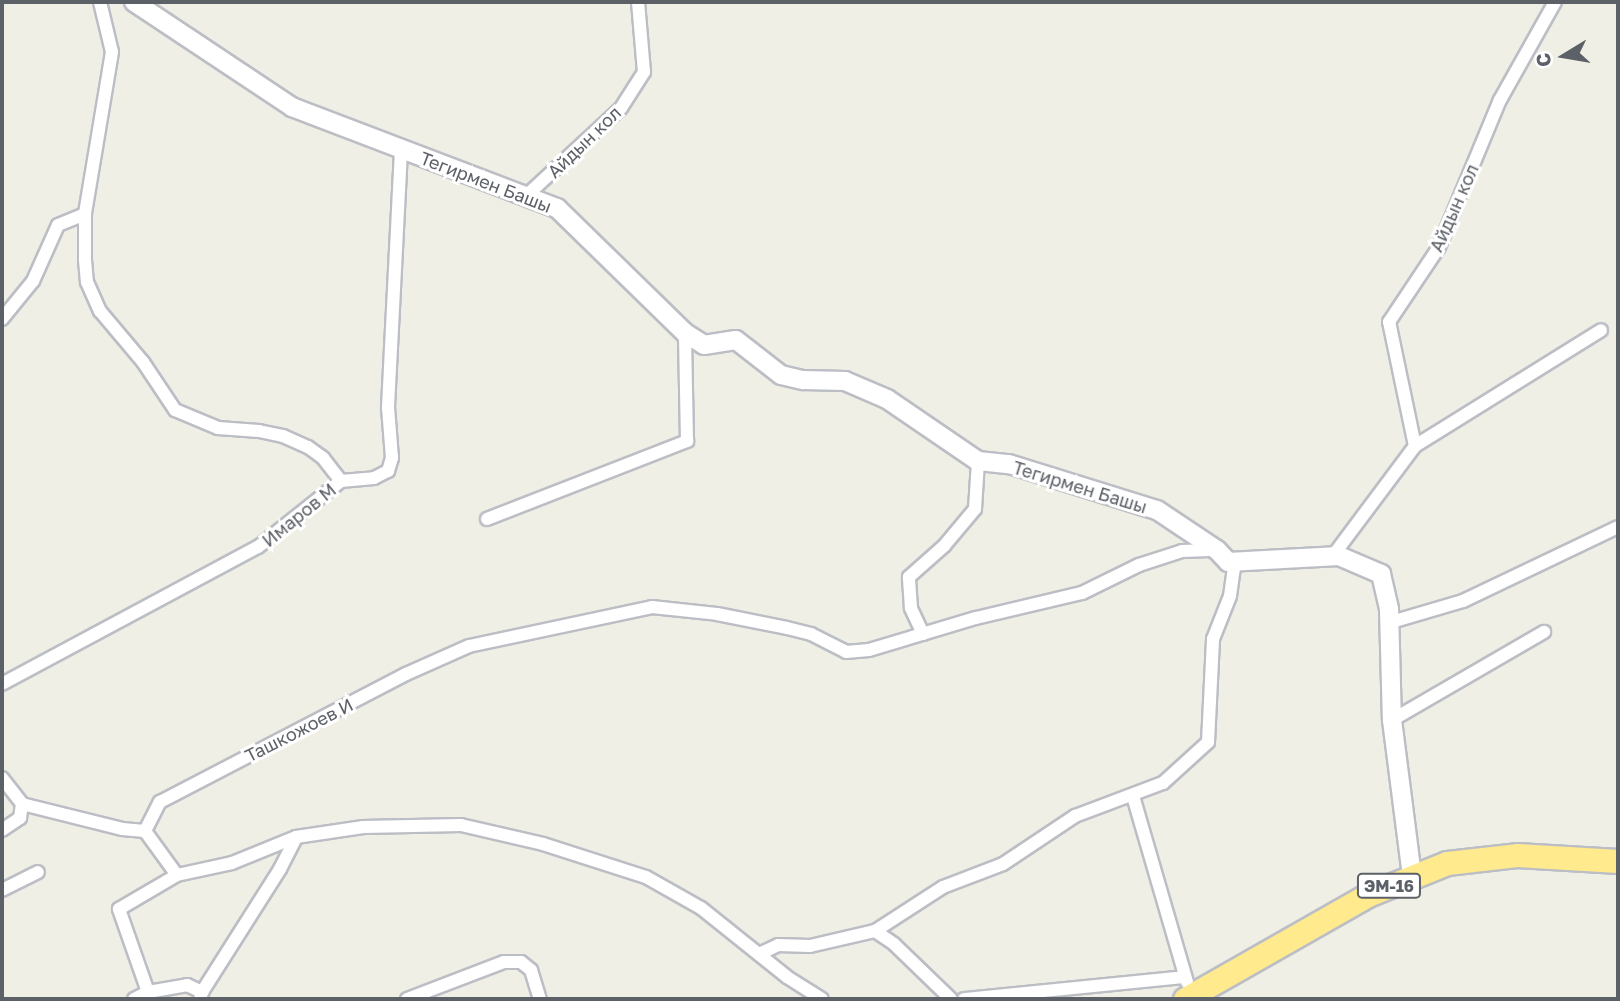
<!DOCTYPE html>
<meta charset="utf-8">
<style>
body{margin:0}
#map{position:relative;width:1620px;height:1001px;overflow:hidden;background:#f0efe5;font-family:"Golos Text",sans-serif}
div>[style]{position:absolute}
.roads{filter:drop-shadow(2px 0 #bcbec5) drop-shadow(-2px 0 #bcbec5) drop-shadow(0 2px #bcbec5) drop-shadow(0 -2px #bcbec5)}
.street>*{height:12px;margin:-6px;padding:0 6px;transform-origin:6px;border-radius:6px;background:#fff}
.secondary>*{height:18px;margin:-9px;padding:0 9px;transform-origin:9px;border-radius:9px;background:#fff}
.highway>*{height:23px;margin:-11.5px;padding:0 11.5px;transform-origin:11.5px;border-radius:11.5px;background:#ffea8d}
span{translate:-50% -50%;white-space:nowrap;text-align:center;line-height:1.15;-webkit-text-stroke:6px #fff;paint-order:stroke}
.shield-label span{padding:2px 5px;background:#fff;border:2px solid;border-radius:5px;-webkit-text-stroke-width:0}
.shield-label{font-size:16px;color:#5c6067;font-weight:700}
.street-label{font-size:18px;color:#5c6067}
.frame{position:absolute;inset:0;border:4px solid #5c6067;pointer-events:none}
.north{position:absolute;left:1529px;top:21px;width:70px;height:70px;-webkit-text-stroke:5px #fff;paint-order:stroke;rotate:259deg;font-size:19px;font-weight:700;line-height:28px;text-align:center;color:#5c6067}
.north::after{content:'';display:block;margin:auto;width:24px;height:32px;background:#5c6067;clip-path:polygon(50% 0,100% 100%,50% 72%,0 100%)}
</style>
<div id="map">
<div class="roads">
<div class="street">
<div style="left:100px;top:2px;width:51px;rotate:76.5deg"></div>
<div style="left:112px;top:52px;width:164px;rotate:99.5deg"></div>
<div style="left:85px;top:214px;width:46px;rotate:90deg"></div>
<div style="left:85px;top:260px;width:22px;rotate:85deg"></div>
<div style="left:87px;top:282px;width:32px;rotate:66deg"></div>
<div style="left:100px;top:311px;width:67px;rotate:49.9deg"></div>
<div style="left:143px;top:362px;width:58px;rotate:56.3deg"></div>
<div style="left:175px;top:410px;width:47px;rotate:22.7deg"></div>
<div style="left:218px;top:428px;width:41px;rotate:4.2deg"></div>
<div style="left:259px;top:431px;width:25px;rotate:12deg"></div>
<div style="left:283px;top:436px;width:27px;rotate:24deg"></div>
<div style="left:308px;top:447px;width:19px;rotate:36deg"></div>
<div style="left:323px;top:458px;width:29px;rotate:52deg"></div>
<div style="left:526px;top:196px;width:129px;rotate:-42.8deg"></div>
<div style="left:621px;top:108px;width:43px;rotate:-57.4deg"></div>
<div style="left:644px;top:72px;width:70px;rotate:-94.9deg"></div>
<div style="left:2px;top:319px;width:49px;rotate:-50.8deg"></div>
<div style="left:33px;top:281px;width:61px;rotate:-65.9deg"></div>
<div style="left:58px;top:225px;width:29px;rotate:-22deg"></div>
<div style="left:1415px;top:446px;width:219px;rotate:-31.9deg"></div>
<div style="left:487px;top:519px;width:215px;rotate:-21.3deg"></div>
<div style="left:687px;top:441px;width:108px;rotate:-91.1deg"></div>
<div style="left:1332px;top:557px;width:139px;rotate:-53.2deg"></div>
<div style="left:1415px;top:446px;width:127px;rotate:-101.8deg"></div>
<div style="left:1389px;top:322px;width:90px;rotate:-56.3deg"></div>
<div style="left:1439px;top:247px;width:159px;rotate:-67.5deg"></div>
<div style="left:1500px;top:100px;width:112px;rotate:-60.7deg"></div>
<div style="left:1388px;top:623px;width:78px;rotate:-16.3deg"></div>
<div style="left:1463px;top:601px;width:172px;rotate:-25.5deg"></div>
<div style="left:923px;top:634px;width:29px;rotate:-115deg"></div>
<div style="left:911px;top:608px;width:31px;rotate:-94deg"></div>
<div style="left:909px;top:577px;width:47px;rotate:-41.5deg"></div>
<div style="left:944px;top:546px;width:48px;rotate:-50deg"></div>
<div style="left:975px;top:509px;width:48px;rotate:-86.4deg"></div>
<div style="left:2px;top:684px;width:290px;rotate:-28.2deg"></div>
<div style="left:258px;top:547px;width:106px;rotate:-38.5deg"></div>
<div style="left:341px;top:481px;width:33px;rotate:-5deg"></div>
<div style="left:374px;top:478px;width:16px;rotate:-27deg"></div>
<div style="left:388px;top:471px;width:14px;rotate:-73deg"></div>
<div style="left:392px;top:458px;width:51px;rotate:-94.5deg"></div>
<div style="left:388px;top:407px;width:258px;rotate:-87.1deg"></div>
<div style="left:1392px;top:720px;width:176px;rotate:-30.1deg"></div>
<div style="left:2px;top:778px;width:33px;rotate:52deg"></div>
<div style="left:1133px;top:796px;width:194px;rotate:73.8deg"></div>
<div style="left:22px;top:804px;width:103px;rotate:14deg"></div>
<div style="left:122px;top:829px;width:23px;rotate:5deg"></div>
<div style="left:2px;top:830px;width:22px;rotate:-34deg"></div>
<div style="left:20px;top:818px;width:14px;rotate:-82deg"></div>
<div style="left:145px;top:831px;width:33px;rotate:-63deg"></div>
<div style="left:160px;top:802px;width:277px;rotate:-27.5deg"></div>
<div style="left:406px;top:674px;width:69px;rotate:-24deg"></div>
<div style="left:469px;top:646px;width:187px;rotate:-12deg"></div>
<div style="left:652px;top:607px;width:65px;rotate:6.1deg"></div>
<div style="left:717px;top:614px;width:71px;rotate:11.3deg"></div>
<div style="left:787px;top:628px;width:25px;rotate:14deg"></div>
<div style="left:811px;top:634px;width:39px;rotate:27deg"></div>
<div style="left:846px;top:652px;width:23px;rotate:-5deg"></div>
<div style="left:869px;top:650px;width:112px;rotate:-16.7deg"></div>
<div style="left:976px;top:618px;width:109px;rotate:-13.3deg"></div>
<div style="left:1082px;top:593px;width:64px;rotate:-26.2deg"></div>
<div style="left:1139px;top:565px;width:45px;rotate:-18deg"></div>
<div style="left:1182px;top:551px;width:35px;rotate:-2deg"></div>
<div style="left:145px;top:831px;width:54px;rotate:54deg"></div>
<div style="left:2px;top:890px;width:40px;rotate:-26.6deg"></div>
<div style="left:875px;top:931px;width:23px;rotate:34deg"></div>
<div style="left:894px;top:944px;width:79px;rotate:44deg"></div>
<div style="left:759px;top:954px;width:21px;rotate:-25deg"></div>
<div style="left:778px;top:945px;width:32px;rotate:2deg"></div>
<div style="left:810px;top:946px;width:67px;rotate:-13deg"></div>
<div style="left:875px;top:931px;width:81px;rotate:-32.9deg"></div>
<div style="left:943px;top:887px;width:64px;rotate:-21deg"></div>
<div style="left:1003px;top:864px;width:87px;rotate:-33.7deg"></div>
<div style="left:1075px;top:816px;width:94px;rotate:-20.6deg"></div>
<div style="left:1163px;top:783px;width:61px;rotate:-42.3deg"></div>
<div style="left:1208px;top:742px;width:103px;rotate:-87.2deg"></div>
<div style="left:1213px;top:639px;width:46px;rotate:-68.4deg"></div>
<div style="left:1230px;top:596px;width:27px;rotate:-82deg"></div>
<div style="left:1234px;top:569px;width:9px;rotate:-131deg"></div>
<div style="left:148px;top:992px;width:88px;rotate:-109.3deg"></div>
<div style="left:119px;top:909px;width:67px;rotate:-30.4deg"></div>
<div style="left:177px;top:875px;width:56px;rotate:-12.3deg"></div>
<div style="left:232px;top:863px;width:69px;rotate:-22.1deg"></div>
<div style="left:296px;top:837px;width:68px;rotate:-8.5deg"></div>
<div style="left:363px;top:827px;width:98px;rotate:-1.2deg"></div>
<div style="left:461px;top:825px;width:84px;rotate:13deg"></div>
<div style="left:543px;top:844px;width:108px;rotate:17.8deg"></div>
<div style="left:646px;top:877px;width:63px;rotate:29.4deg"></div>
<div style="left:701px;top:908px;width:110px;rotate:38.7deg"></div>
<div style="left:787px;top:977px;width:41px;rotate:32.2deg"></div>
<div style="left:134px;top:999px;width:16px;rotate:-27deg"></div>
<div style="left:148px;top:992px;width:40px;rotate:-10deg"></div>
<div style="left:187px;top:985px;width:17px;rotate:25deg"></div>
<div style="left:200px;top:999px;width:7px;rotate:-74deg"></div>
<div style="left:202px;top:992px;width:146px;rotate:-57.6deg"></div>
<div style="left:280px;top:869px;width:36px;rotate:-63deg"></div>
<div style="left:407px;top:999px;width:104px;rotate:-20.9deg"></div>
<div style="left:504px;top:962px;width:17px"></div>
<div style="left:521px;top:962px;width:13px;rotate:39deg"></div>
<div style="left:531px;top:970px;width:30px;rotate:73deg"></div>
<div style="left:964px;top:999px;width:222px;rotate:-5.7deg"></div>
</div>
<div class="secondary">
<div style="left:134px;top:2px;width:190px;rotate:33.6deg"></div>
<div style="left:292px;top:107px;width:284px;rotate:20.9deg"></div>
<div style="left:557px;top:208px;width:179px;rotate:44.3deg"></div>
<div style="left:685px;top:333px;width:22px;rotate:32deg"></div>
<div style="left:704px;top:345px;width:32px;rotate:-9deg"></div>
<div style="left:736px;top:340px;width:57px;rotate:37.9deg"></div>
<div style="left:781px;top:375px;width:23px;rotate:13deg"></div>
<div style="left:803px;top:380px;width:42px;rotate:1.4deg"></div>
<div style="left:845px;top:381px;width:46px;rotate:23.2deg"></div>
<div style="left:887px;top:399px;width:110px;rotate:34.3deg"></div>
<div style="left:978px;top:461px;width:31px;rotate:6deg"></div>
<div style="left:1009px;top:464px;width:155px;rotate:17.3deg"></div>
<div style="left:1157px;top:510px;width:72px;rotate:33.7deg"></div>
<div style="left:1217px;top:550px;width:16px;rotate:47deg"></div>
<div style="left:1228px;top:562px;width:111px;rotate:-3.1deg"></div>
<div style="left:1339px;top:556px;width:46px;rotate:23.2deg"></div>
<div style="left:1381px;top:574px;width:36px;rotate:77deg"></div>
<div style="left:1389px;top:609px;width:111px;rotate:88.5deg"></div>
<div style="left:1392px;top:720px;width:157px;rotate:82.7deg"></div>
</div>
<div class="highway">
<div style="left:1185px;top:999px;width:213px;rotate:-29.6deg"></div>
<div style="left:1370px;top:894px;width:83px;rotate:-21.9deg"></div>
<div style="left:1447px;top:863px;width:70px;rotate:-6.5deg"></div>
<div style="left:1517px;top:855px;width:101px;rotate:3.4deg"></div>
</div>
</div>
<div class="shield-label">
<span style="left:1389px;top:886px">ЭМ-16</span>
</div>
<div class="street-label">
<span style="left:584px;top:142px;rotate:-44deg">Айдын кол</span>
<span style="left:486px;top:182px;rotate:21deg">Тегирмен Башы</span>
<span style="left:1454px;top:208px;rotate:-66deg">Айдын кол</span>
<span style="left:1080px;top:487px;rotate:17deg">Тегирмен Башы</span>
<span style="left:299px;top:515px;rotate:-39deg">Имаров М</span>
<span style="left:299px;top:730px;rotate:-27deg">Ташкожоев И</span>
</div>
<div class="frame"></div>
<div class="north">С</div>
</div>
